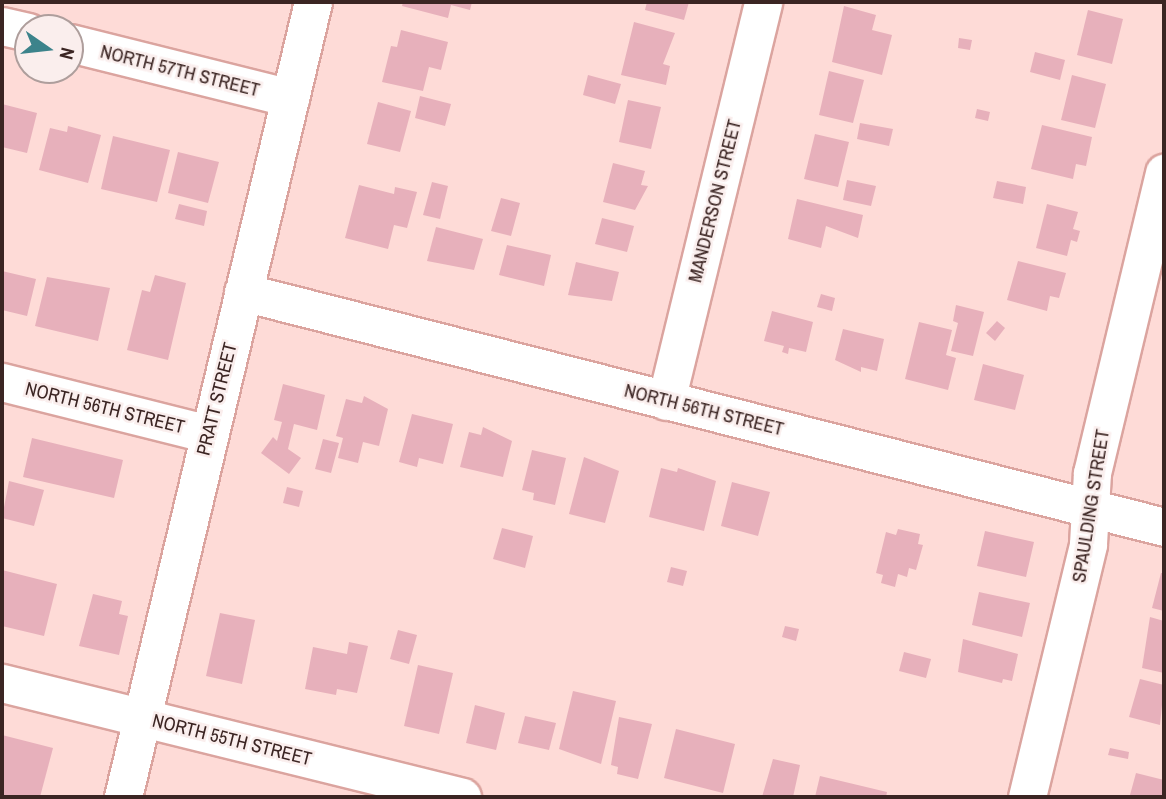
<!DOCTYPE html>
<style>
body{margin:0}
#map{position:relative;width:1166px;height:799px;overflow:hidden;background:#fedbd7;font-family:"Archivo Narrow",sans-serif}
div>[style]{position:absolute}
.building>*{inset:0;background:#e7b0bb}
.roads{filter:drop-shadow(2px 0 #dba49f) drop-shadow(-2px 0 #dba49f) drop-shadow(0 2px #dba49f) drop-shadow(0 -2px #dba49f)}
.minor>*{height:37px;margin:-18.5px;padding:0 18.5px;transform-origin:18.5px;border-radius:18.5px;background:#fff}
span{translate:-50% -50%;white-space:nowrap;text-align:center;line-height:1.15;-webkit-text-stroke:5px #faeeed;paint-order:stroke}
.street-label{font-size:19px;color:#3b2523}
.frame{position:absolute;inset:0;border:4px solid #3b2523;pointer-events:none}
.north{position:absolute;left:14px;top:14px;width:70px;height:70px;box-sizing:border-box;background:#faeeed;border:2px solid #ae9e9c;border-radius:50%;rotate:104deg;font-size:19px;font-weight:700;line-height:28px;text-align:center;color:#3b2523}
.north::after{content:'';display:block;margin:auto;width:24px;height:32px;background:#3c838b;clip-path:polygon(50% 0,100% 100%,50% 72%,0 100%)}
</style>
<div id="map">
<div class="building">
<div style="clip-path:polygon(403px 2px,472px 2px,470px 10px,451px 5px,448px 18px,402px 6px)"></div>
<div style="clip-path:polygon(647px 2px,689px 2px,684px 20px,645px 10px)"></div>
<div style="clip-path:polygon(844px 6px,876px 15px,872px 30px,892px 35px,882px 75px,832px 62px)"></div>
<div style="clip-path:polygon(1088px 10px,1123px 19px,1112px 64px,1077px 55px)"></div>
<div style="clip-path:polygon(634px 22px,675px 33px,663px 64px,670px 66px,666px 85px,621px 75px)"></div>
<div style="clip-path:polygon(401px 30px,448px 42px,441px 70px,429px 67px,423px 91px,382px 82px,391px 46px,397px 47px)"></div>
<div style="clip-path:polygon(959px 38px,972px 40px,970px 50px,958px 48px)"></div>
<div style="clip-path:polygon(1035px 52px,1065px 60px,1060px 80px,1030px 72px)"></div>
<div style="clip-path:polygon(829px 71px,864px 80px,853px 123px,819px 115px)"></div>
<div style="clip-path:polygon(588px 75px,621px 84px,615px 104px,583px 95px)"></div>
<div style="clip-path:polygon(1072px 75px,1106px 84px,1095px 128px,1061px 120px)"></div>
<div style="clip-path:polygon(420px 96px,451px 104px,445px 126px,415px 118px)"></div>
<div style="clip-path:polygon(628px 100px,661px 107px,651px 149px,619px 142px)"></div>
<div style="clip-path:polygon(378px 102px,411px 111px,400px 152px,367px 144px)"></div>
<div style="clip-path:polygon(2px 104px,37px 113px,27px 153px,2px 147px)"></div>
<div style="clip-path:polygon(977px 109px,990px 112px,988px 121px,975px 118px)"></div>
<div style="clip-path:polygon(860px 123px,893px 129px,889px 146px,857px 139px)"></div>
<div style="clip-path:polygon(1042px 125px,1092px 137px,1086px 166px,1076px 164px,1073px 179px,1031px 169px)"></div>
<div style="clip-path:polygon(68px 126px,101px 135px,88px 183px,39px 170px,50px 128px,67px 132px)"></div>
<div style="clip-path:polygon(815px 134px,849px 142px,838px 187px,804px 179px)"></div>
<div style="clip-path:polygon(113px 136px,170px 150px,157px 202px,101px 189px)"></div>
<div style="clip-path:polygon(178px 152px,219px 162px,208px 203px,168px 193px)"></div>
<div style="clip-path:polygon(613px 163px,645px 171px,641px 185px,648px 186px,635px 210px,603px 202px)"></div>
<div style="clip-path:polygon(847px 180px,876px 186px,871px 206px,843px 200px)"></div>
<div style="clip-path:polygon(997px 181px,1026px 187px,1023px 204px,993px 198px)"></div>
<div style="clip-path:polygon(432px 182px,448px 186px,440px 219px,423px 215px)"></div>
<div style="clip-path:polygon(359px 185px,394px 194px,395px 187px,417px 192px,407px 228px,394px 225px,388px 249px,345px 238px)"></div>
<div style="clip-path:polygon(501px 198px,520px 203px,511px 236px,491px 231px)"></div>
<div style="clip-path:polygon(797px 199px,863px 215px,858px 238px,826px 226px,821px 248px,788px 239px)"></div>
<div style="clip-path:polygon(179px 204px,207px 211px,204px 226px,175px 219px)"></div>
<div style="clip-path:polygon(1047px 204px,1078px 212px,1073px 229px,1080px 231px,1077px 242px,1071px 240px,1067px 256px,1036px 248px)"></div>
<div style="clip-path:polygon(602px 218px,634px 226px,627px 252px,595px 244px)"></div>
<div style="clip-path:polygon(436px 227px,483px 239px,474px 270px,427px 261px)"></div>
<div style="clip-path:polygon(507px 245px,551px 255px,544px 286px,499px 275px)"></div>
<div style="clip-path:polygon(1018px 261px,1066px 273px,1059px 298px,1050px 296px,1047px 311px,1007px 300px)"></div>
<div style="clip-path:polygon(576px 262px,619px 272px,612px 301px,568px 295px)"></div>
<div style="clip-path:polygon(2px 271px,36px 279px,27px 316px,2px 310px)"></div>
<div style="clip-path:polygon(155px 275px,186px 283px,168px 360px,127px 350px,142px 290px,150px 292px)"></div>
<div style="clip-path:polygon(47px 277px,110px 288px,98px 341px,35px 326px)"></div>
<div style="clip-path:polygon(821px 294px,835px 298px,832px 311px,817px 307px)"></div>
<div style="clip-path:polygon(956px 305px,984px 312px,973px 356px,951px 351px,958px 323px,953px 321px)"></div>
<div style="clip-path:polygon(772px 311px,813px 322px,806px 352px,789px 348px,788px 354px,782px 352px,784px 346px,764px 341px)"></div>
<div style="clip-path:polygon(997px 321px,1005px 328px,995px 341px,986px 333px)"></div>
<div style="clip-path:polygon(919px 322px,952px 330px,946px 355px,956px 358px,948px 390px,905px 379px)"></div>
<div style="clip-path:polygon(843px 329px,884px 339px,877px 371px,861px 367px,861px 372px,835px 360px)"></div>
<div style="clip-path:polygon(983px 364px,1024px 375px,1015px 410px,974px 400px)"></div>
<div style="clip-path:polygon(283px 384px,325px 395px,317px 430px,294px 424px,288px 449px,301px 458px,289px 474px,261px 453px,273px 437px,277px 441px,282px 422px,274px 420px)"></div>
<div style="clip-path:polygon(364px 396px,388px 409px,379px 446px,363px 442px,358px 463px,338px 458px,343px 438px,336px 436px,346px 399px,362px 403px)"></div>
<div style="clip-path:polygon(412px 414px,453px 424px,443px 464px,419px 458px,417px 467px,399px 462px)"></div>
<div style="clip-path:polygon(483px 427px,512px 441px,503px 477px,460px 467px,469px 432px,481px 435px)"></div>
<div style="clip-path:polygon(32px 438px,123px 460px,114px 498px,23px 477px)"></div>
<div style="clip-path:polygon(323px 439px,339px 443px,331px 473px,315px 469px)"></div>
<div style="clip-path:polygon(532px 450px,566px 458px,555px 505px,533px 500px,534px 493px,522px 490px)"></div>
<div style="clip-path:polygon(584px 457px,619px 471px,605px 523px,569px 514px)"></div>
<div style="clip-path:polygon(661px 468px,677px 472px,678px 468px,716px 481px,704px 531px,649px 517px)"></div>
<div style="clip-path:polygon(9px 481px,44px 490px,34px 526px,2px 518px)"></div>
<div style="clip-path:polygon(732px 482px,770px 492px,758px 536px,721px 526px)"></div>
<div style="clip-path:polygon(287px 487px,303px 491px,299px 507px,283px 503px)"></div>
<div style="clip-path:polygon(502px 528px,533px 536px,525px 568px,493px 559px)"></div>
<div style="clip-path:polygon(898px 529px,920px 534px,918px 544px,923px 545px,916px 570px,909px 568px,907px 577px,898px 574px,895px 587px,881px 583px,883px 575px,876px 573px,886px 532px,896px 535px)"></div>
<div style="clip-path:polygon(985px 531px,1034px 542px,1026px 577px,977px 566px)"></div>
<div style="clip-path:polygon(671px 567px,687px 571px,683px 586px,667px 582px)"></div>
<div style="clip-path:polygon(2px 570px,57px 584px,44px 636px,2px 626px)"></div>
<div style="clip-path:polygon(1161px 573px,1164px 573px,1164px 611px,1152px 608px)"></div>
<div style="clip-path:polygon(979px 592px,1030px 603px,1022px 637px,972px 625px)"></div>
<div style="clip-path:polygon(93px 594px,122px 601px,119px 614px,128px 616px,119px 655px,79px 646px)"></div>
<div style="clip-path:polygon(220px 613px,255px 620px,242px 684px,206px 676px)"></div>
<div style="clip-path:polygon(1150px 617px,1164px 621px,1164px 673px,1142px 668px)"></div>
<div style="clip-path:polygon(785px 626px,799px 629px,796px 641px,782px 637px)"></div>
<div style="clip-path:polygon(398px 630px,417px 635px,409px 664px,390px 659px)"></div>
<div style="clip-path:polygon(963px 639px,1018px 654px,1012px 681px,1003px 679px,1002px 683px,958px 672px)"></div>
<div style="clip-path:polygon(349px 642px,368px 646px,357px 693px,337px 689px,336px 695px,305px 689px,313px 647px,347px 654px)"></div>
<div style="clip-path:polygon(904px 652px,931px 659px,926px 678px,899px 671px)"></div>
<div style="clip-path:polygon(418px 665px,453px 673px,439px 734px,404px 726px)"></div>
<div style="clip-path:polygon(1140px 679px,1164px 685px,1160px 725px,1129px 717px)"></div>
<div style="clip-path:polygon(573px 691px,616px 701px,601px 764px,559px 749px)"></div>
<div style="clip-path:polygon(475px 705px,505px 713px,496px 750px,466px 743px)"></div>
<div style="clip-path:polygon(525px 716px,556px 723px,549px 750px,518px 743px)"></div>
<div style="clip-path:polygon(619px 717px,652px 724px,638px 779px,617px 774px,618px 767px,611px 765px)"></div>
<div style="clip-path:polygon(676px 729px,735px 744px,723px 793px,664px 778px)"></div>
<div style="clip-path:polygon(2px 735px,53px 748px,40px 797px,2px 795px)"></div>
<div style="clip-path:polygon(1110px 748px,1129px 752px,1128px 759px,1108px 755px)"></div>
<div style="clip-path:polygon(773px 759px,800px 765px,793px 797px,762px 797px)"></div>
<div style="clip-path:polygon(1136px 773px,1164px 780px,1164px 797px,1130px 795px)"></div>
<div style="clip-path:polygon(820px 776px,887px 792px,886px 797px,815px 797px)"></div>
</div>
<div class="roads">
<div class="minor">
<div style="left:2px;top:26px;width:27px;rotate:13deg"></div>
<div style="left:70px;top:43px;width:227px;rotate:14deg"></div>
<div style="left:243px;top:292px;width:951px;rotate:14.31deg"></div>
<div style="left:2px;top:382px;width:213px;rotate:14.1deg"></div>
<div style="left:666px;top:401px;width:411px;rotate:-76.3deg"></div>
<div style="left:2px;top:683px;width:474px;rotate:13.9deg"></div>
<div style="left:123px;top:797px;width:817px;rotate:-76.56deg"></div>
<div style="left:1027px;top:797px;width:260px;rotate:-76.4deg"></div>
<div style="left:1088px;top:544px;width:71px;rotate:-86.8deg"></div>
<div style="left:1092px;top:473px;width:309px;rotate:-76.5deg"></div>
</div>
</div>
<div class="street-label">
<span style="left:180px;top:71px;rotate:14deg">NORTH 57TH STREET</span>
<span style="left:715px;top:201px;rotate:-76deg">MANDERSON STREET</span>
<span style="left:217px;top:399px;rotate:-76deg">PRATT STREET</span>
<span style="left:105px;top:408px;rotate:14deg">NORTH 56TH STREET</span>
<span style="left:704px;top:410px;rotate:14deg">NORTH 56TH STREET</span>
<span style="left:1091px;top:506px;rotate:-81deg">SPAULDING STREET</span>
<span style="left:232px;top:740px;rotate:14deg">NORTH 55TH STREET</span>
</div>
<div class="frame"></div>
<div class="north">N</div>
</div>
